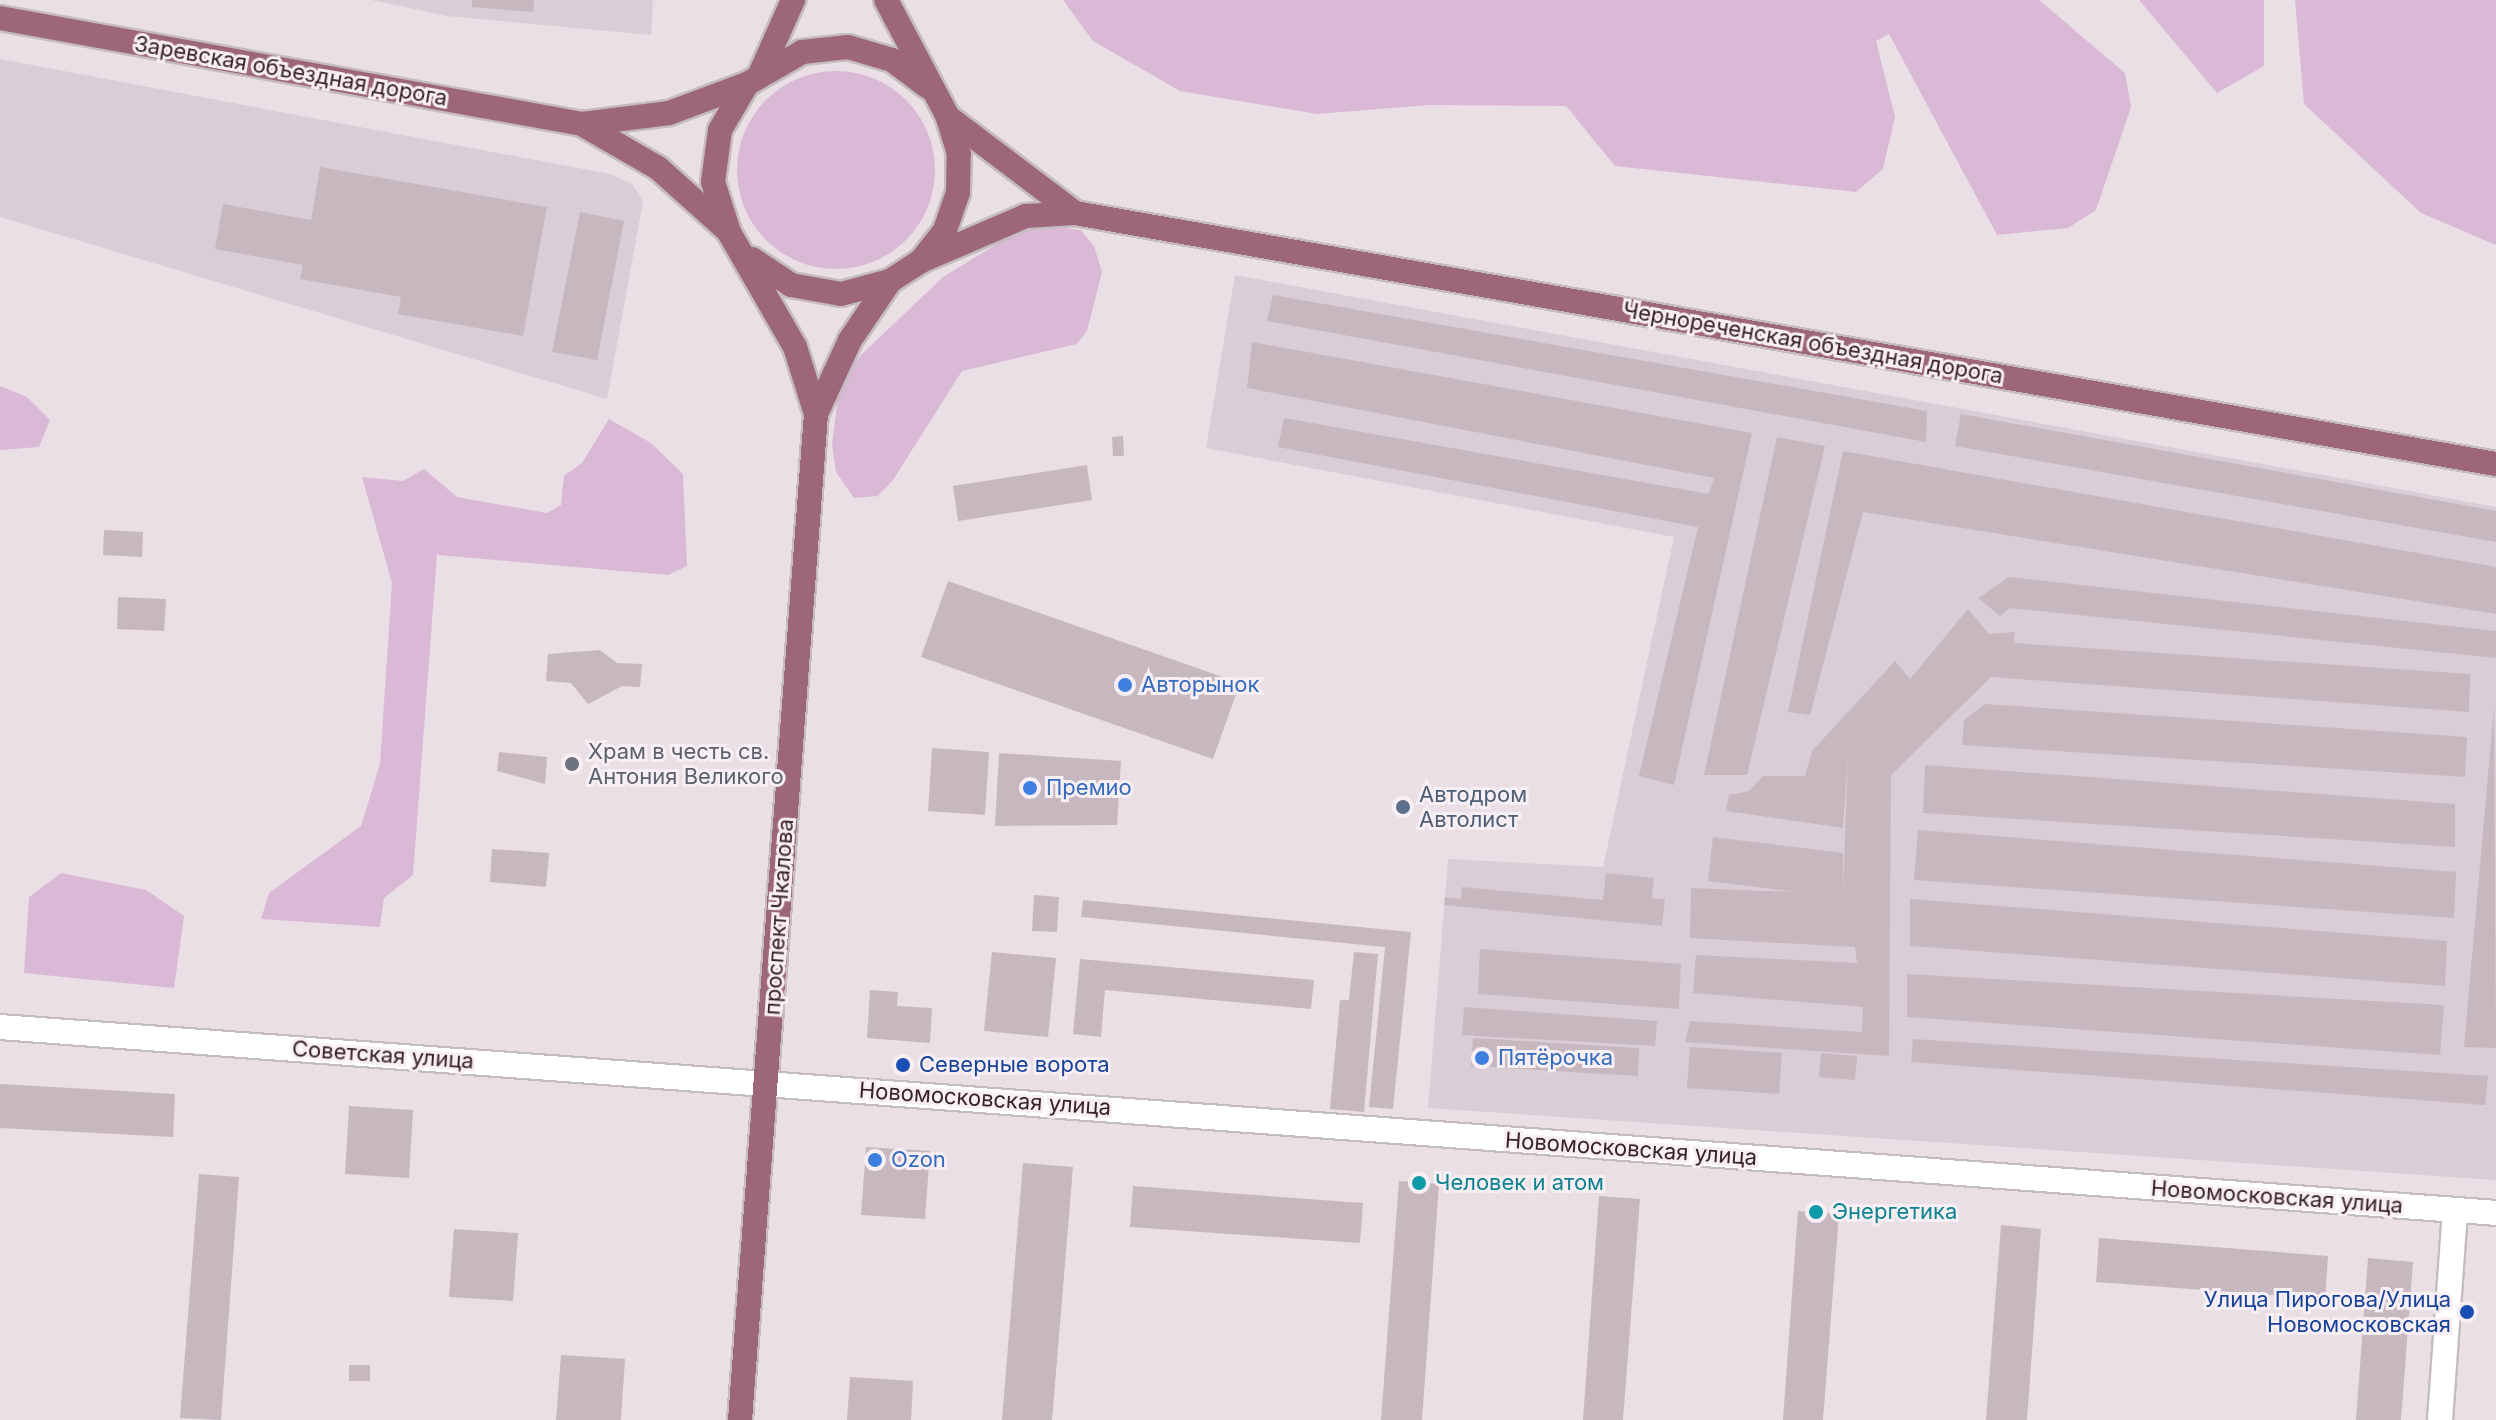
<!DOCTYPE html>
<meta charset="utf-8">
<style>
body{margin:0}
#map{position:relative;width:2496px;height:1420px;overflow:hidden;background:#eadfe5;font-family:Inter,sans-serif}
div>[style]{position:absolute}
.built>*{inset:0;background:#d9ced5}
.green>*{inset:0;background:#dab9d6}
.round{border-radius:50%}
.building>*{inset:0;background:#c7b8c0}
.roads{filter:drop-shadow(2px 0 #c4bcbf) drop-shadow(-2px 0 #c4bcbf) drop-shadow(0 2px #c4bcbf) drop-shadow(0 -2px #c4bcbf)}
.minor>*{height:24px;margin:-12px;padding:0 12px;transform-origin:12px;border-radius:12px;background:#fff}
.major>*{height:24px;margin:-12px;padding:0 12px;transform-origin:12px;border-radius:12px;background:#9d667b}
.dots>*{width:22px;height:22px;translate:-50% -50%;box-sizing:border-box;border:4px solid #f7eff4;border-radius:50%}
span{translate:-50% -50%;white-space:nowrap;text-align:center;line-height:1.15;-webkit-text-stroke:6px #f7eff4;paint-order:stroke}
.street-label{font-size:22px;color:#39212b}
.shop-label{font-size:22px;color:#366cbe}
.left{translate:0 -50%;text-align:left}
.worship-label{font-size:22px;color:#5b616d}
.service-label{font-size:22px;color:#4e5e75}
.transit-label{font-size:22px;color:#164399}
.right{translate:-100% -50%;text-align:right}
.culture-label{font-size:22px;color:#0d838f}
</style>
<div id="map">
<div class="built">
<div style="clip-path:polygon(371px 0,653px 0,651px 35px,447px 16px)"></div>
<div style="clip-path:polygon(0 59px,610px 174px,632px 184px,643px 201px,607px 399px,0 217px)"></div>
<div style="clip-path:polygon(1235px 275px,2496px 507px,2496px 1180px,1428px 1108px,1448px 859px,1603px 867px,1674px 537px,1206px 448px)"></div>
</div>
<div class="green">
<div style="clip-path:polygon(1063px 0,2039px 0,2125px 73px,2131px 107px,2096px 210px,2068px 228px,1997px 235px,1889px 34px,1876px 41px,1895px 117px,1883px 169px,1856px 192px,1615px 166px,1566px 106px,1429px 105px,1317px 114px,1180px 91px,1093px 41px)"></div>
<div style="clip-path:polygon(2139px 0,2264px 0,2264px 66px,2217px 93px)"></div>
<div style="clip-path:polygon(2295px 0,2496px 0,2496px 245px,2421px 213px,2304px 104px)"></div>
<div class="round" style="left:737px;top:71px;width:198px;height:198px"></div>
<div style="clip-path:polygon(1030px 224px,1081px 230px,1094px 246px,1102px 272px,1087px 331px,1077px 344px,962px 371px,893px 480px,878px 496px,854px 498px,836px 472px,832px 444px,839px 390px,860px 356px,943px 277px)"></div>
<div style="clip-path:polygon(0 386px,27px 397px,50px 420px,39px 447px,0 450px)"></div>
<div style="clip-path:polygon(609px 419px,651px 443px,683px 474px,687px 566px,668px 575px,437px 555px,413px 875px,384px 898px,380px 927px,261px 919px,269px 893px,361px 826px,380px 764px,392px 583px,362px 477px,403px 481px,424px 469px,457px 497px,547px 513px,561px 505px,564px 476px,582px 463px)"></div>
<div style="clip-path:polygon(61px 873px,146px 890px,184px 916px,174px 988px,24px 973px,29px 897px)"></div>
</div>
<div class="building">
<div style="clip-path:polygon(472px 0,534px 0,533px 12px,472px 7px)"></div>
<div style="clip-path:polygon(320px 167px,547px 207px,523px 336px,398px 314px,401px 297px,300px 279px,303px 265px,215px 249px,223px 204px,311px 220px)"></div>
<div style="clip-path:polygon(580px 212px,624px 221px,597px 360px,552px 352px)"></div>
<div style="clip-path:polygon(1273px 295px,1927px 411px,1926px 442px,1267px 321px)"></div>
<div style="clip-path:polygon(1252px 342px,1752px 433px,1674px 785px,1639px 776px,1698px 527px,1278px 447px,1284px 418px,1709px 494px,1714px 478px,1247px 388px)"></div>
<div style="clip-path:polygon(1961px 414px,2496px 511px,2496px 542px,1955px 446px)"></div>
<div style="clip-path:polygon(1123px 436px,1124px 456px,1113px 456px,1112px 437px)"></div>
<div style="clip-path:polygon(1777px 437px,1825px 446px,1747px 775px,1704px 775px)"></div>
<div style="clip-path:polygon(1843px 451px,2496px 567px,2496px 614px,1863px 512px,1810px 715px,1788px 712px)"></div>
<div style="clip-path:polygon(1087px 465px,1092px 500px,958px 521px,953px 486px)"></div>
<div style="clip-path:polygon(104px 530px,143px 532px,142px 557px,103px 555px)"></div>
<div style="clip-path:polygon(2009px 577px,2496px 631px,2496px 658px,2010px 608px,2000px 616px,1978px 598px)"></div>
<div style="clip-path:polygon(948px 581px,1240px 683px,1213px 759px,921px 657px)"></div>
<div style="clip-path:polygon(118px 597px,166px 599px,164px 631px,117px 629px)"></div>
<div style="clip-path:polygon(1968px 609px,1989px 634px,2015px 632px,2014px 643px,2470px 674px,2469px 712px,1991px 677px,1891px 775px,1889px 1056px,1685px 1042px,1690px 1021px,1862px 1032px,1863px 1007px,1693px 993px,1696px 955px,1857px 963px,1855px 947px,1690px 938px,1691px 888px,1795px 892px,1708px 881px,1713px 837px,1843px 853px,1843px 894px,1848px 756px,1843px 828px,1726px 811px,1729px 795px,1749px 791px,1763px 776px,1805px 776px,1812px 751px,1895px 661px,1910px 679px)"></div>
<div style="clip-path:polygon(600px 650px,617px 663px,642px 664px,640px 687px,622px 686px,588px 704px,571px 683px,546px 681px,548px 654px)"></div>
<div style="clip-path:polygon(1985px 704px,2467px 737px,2465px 777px,1962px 745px,1964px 720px)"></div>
<div style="clip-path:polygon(2494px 707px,2496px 1048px,2464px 1047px)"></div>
<div style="clip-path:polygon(932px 748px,989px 752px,985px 815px,928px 811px)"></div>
<div style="clip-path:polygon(499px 752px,547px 757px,545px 784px,497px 771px)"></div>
<div style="clip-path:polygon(999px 753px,1121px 761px,1117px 825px,995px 826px)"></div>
<div style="clip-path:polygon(1925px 765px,2455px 804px,2455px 847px,1923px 813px)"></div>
<div style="clip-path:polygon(1918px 830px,2456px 872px,2454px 918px,1914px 880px)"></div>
<div style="clip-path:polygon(492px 849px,549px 853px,546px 887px,490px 882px)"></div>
<div style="clip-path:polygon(1606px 873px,1654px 878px,1652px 898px,1665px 899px,1662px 926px,1444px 905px,1445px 897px,1461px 899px,1462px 887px,1603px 900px)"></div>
<div style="clip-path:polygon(1034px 895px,1059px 897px,1057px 932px,1032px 931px)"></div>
<div style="clip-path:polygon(1910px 899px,2447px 941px,2445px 986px,1910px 946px)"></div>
<div style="clip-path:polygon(1083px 900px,1411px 932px,1393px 1109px,1369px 1107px,1385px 947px,1081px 917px)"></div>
<div style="clip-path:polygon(1480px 949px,1681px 964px,1679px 1009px,1478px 994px)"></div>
<div style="clip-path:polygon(992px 952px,1056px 958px,1048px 1037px,984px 1031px)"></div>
<div style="clip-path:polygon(1354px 952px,1378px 954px,1364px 1112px,1330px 1109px,1340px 1000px,1349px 1000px)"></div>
<div style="clip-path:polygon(1080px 959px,1314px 980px,1311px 1009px,1105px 990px,1101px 1037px,1073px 1034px)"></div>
<div style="clip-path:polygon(1907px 974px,2444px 1005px,2440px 1055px,1907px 1017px)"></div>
<div style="clip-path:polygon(870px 990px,898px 992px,897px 1006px,932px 1008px,930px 1043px,867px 1038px)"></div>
<div style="clip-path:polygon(1464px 1007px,1657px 1021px,1655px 1046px,1462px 1035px)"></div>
<div style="clip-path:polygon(1473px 1038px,1639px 1048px,1638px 1076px,1471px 1066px)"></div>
<div style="clip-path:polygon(1913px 1039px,2488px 1076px,2485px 1105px,1911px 1062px)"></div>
<div style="clip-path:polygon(1690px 1047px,1782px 1053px,1779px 1094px,1687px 1088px)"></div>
<div style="clip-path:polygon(1821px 1053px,1857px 1056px,1855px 1080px,1819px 1077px)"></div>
<div style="clip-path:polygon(0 1084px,175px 1094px,173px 1137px,0 1128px)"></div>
<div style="clip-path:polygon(349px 1106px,413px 1110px,409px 1178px,345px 1174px)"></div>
<div style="clip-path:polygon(866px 1147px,930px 1151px,925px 1219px,861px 1215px)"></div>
<div style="clip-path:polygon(1023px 1163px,1073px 1167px,1052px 1420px,1002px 1420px)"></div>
<div style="clip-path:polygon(199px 1174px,239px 1177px,221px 1420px,180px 1418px)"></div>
<div style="clip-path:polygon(1399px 1181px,1439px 1184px,1422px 1420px,1381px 1420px)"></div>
<div style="clip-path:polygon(1133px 1186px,1363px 1203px,1360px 1243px,1130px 1227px)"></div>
<div style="clip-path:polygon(1599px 1196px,1640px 1199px,1623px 1420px,1583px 1420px)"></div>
<div style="clip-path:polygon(1798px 1211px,1839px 1214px,1823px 1420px,1783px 1420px)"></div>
<div style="clip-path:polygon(2001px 1225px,2041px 1229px,2027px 1420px,1986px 1420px)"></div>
<div style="clip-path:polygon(454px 1229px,518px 1233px,513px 1301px,449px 1297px)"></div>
<div style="clip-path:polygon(2099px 1238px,2328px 1256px,2325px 1299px,2096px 1282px)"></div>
<div style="clip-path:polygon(2368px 1258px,2413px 1262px,2401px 1420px,2356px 1420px)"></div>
<div style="clip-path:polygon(561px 1355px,625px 1359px,621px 1420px,556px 1420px)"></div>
<div style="clip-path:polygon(349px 1365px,370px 1365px,370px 1381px,349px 1381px)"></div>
<div style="clip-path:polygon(850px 1377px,913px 1381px,911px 1420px,847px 1420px)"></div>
</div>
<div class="roads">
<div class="minor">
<div style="left:0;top:1027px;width:2503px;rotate:4.26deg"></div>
<div style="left:2440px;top:1420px;width:210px;rotate:-85.9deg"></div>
</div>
<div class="major">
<div style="left:0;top:18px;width:592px;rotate:10.32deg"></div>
<div style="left:582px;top:124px;width:88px;rotate:-7.2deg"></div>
<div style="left:669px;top:113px;width:83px;rotate:-20.4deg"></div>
<div style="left:761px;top:72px;width:79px;rotate:-66deg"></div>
<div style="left:948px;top:117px;width:159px;rotate:37.1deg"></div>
<div style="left:582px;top:124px;width:88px;rotate:30.1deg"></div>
<div style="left:658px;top:168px;width:93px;rotate:41.9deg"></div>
<div style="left:752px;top:259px;width:47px;rotate:33.7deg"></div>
<div style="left:791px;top:285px;width:51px;rotate:10.2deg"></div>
<div style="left:841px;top:294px;width:51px;rotate:-14.9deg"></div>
<div style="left:890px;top:281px;width:37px;rotate:-33deg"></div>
<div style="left:921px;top:261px;width:39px;rotate:-52deg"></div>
<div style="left:945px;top:230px;width:39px;rotate:-71deg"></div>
<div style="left:958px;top:193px;width:39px;rotate:-89deg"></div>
<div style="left:959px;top:154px;width:39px;rotate:-107deg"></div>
<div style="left:948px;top:117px;width:132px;rotate:-117.9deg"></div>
<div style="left:921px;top:261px;width:114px;rotate:-23.2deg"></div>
<div style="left:1026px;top:216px;width:49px;rotate:-3.5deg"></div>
<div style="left:1075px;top:213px;width:1443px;rotate:10.02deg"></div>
<div style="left:816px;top:414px;width:70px;rotate:-107.4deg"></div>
<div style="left:795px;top:347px;width:133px;rotate:-119.9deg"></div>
<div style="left:729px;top:232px;width:52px;rotate:-107.7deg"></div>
<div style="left:713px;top:182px;width:52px;rotate:-82.3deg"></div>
<div style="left:720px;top:130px;width:53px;rotate:-59.6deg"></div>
<div style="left:747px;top:84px;width:64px;rotate:-30.2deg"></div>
<div style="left:802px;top:52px;width:46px;rotate:-6.2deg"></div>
<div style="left:848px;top:47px;width:46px;rotate:16.5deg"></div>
<div style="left:892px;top:60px;width:45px;rotate:36.9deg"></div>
<div style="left:740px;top:1420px;width:1009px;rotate:-85.68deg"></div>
<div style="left:816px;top:414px;width:81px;rotate:-65.3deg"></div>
<div style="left:850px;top:340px;width:71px;rotate:-55.9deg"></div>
</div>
</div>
<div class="dots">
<div style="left:1125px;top:685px;background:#3f7fe0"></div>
<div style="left:572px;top:764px;background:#6b7280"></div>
<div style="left:1030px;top:788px;background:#3f7fe0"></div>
<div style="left:1403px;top:807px;background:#5c6f8a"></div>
<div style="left:1482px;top:1058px;background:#3f7fe0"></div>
<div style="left:903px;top:1065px;background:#1a4fb4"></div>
<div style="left:875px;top:1160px;background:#3f7fe0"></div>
<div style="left:1419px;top:1183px;background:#0f9aa8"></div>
<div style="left:1816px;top:1212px;background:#0f9aa8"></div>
<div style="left:2467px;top:1312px;background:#1a4fb4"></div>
</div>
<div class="street-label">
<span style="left:291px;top:71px;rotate:10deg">Заревская объездная дорога</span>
<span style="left:1813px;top:343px;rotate:10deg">Чернореченская объездная дорога</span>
<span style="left:779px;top:917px;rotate:-86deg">проспект Чкалова</span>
<span style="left:383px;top:1055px;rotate:4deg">Советская улица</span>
<span style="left:985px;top:1099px;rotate:4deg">Новомосковская улица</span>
<span style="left:1631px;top:1149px;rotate:4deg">Новомосковская улица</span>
<span style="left:2277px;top:1197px;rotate:4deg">Новомосковская улица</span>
</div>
<div class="shop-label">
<span class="left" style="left:1141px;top:685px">Авторынок</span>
<span class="left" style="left:1046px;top:788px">Премио</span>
<span class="left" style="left:1498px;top:1058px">Пятёрочка</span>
<span class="left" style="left:891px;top:1160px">Ozon</span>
</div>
<div class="worship-label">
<span class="left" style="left:588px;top:764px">Храм в честь св.<br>Антония Великого</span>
</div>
<div class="service-label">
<span class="left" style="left:1419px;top:807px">Автодром<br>Автолист</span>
</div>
<div class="transit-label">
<span class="left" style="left:919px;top:1065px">Северные ворота</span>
<span class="right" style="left:2451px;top:1312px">Улица Пирогова/Улица<br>Новомосковская</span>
</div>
<div class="culture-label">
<span class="left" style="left:1435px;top:1183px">Человек и атом</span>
<span class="left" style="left:1832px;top:1212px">Энергетика</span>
</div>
</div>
